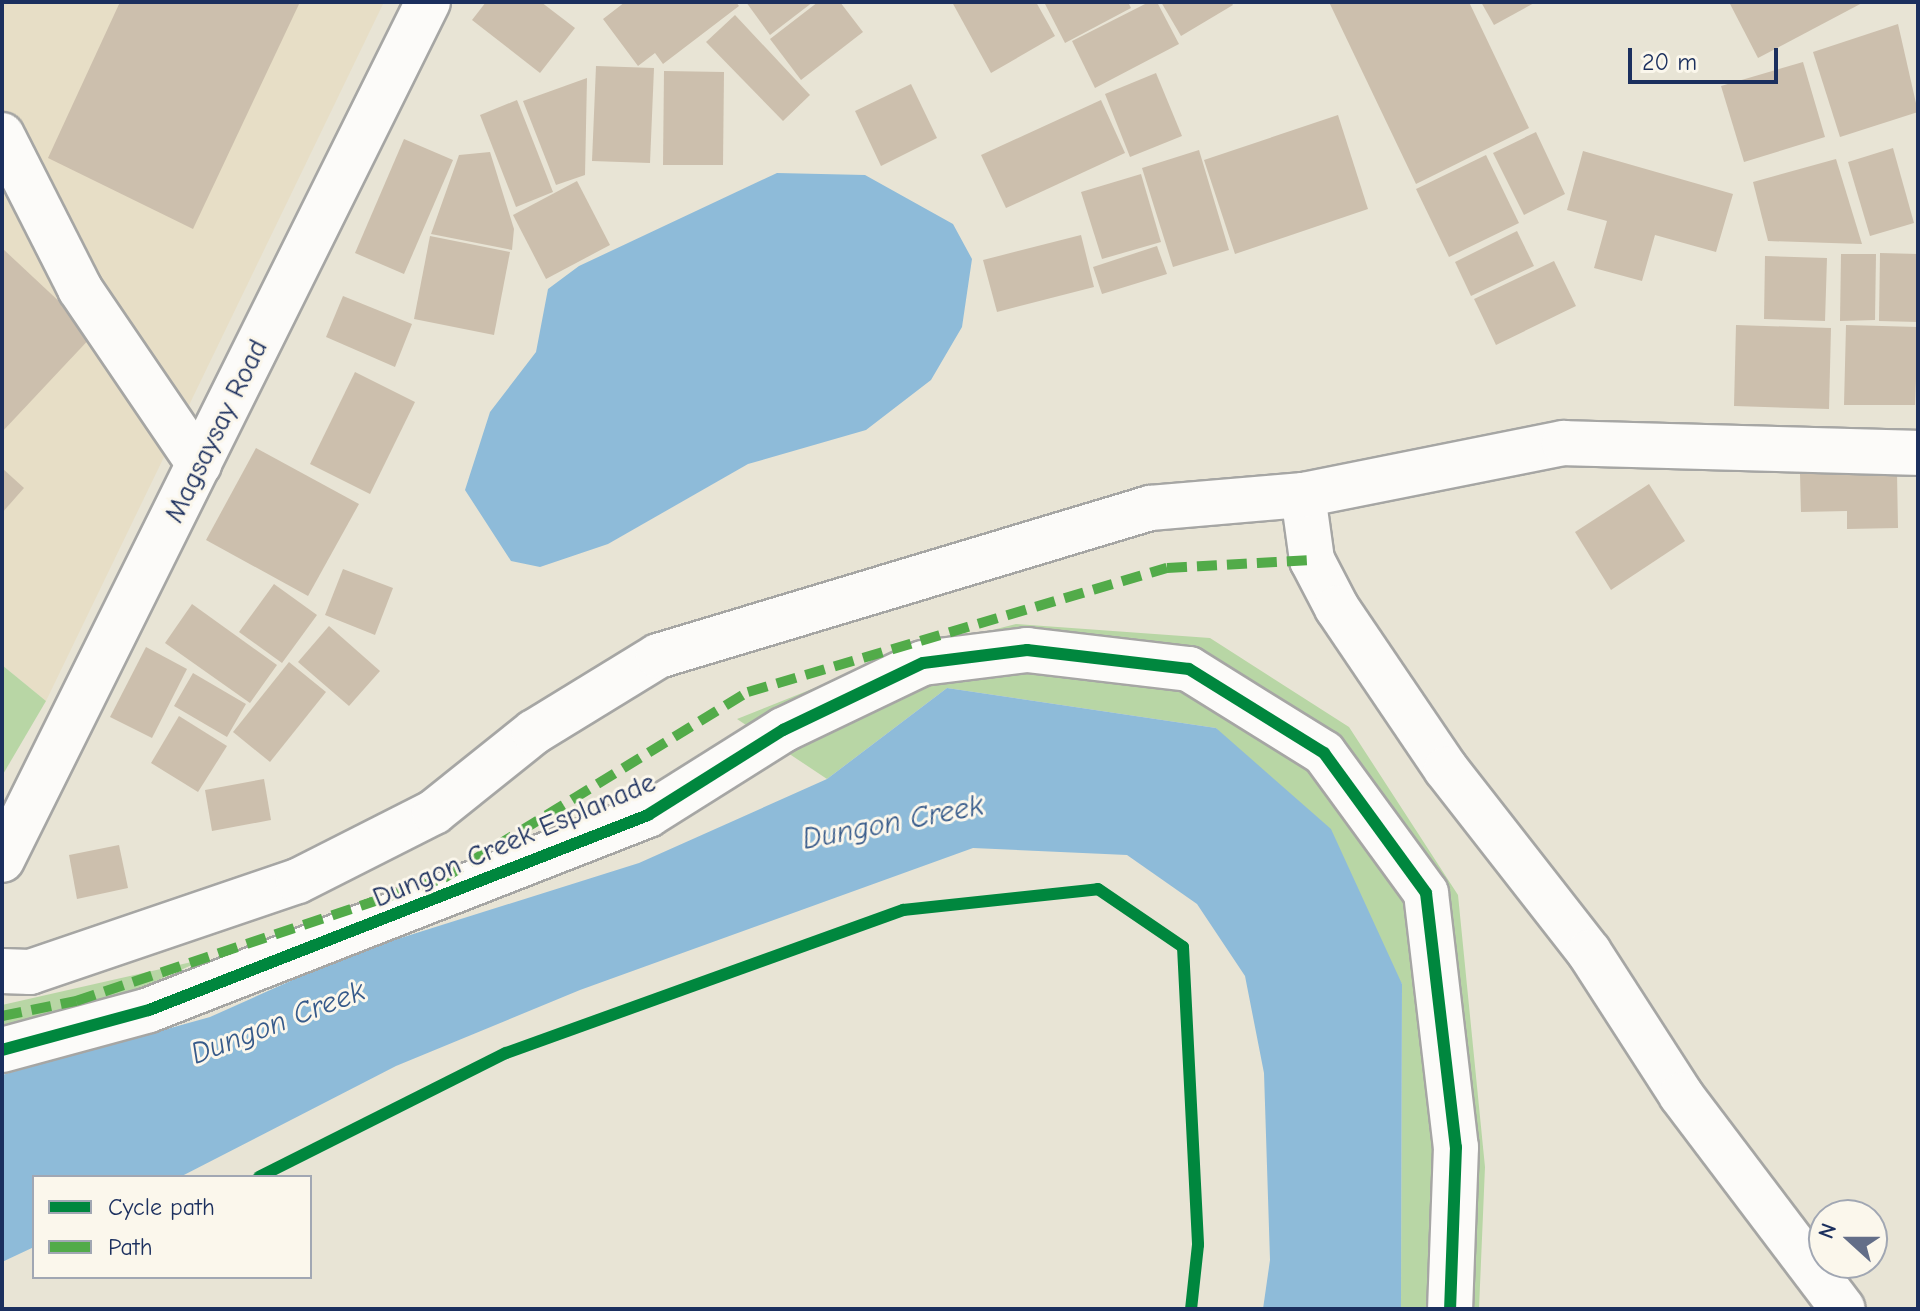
<!DOCTYPE html>
<style>
body{margin:0}
#map{position:relative;width:1920px;height:1311px;overflow:hidden;background:#e8e4d5;font-family:"Comic Neue",sans-serif}
div>[style]{position:absolute}
.built>*{inset:0;background:#e7dec6}
.green>*{inset:0;background:#b8d6a5}
.water>*{inset:0;background:#8ebbd9}
.building>*{inset:0;background:#ccbfad}
.roads{filter:drop-shadow(2px 0 #a6a6a4) drop-shadow(-2px 0 #a6a6a4) drop-shadow(0 2px #a6a6a4) drop-shadow(0 -2px #a6a6a4)}
.minor>*{height:44px;margin:-22px;padding:0 22px;transform-origin:22px;border-radius:22px;background:#fcfbf9}
.quiet>*{height:10px;margin-top:-5px;transform-origin:0;background:repeating-linear-gradient(90deg,#52ab49 0 20px,transparent 0 30px)}
.cycleway>*{height:12px;margin:-6px;padding:0 6px;transform-origin:6px;border-radius:6px;background:#00873e}
span{translate:-50% -50%;white-space:nowrap;text-align:center;line-height:1.15;-webkit-text-stroke:6px #fbf7ec;paint-order:stroke}
.street-label{font-size:28px;color:#1b2f5e}
.water-label{font-size:30px;color:#365a8a;font-style:italic}
.frame{position:absolute;inset:0;border:4px solid #1b2f5e;pointer-events:none}
.legend{position:absolute;left:32px;top:1175px;width:280px;height:104px;box-sizing:border-box;background:#fbf7ec;border:2px solid #a1a7b3;margin:0;padding:10px 14px;list-style:none;font-size:24px;color:#1b2f5e}
.legend li{display:flex;align-items:center;gap:16px;height:40px}
.legend b{width:40px;border:2px solid #a1a7b3}
.north{position:absolute;left:1808px;top:1199px;width:80px;height:80px;box-sizing:border-box;background:#fbf7ec;border:2px solid #a1a7b3;border-radius:50%;rotate:291deg;font-size:22px;font-weight:700;line-height:32px;text-align:center;color:#1b2f5e}
.north::after{content:'';display:block;margin:auto;width:28px;height:36px;background:#636e88;clip-path:polygon(50% 0,100% 100%,50% 72%,0 100%)}
.scale{position:absolute;left:1628px;top:48px;width:150px;height:36px;box-sizing:border-box;border:4px solid #1b2f5e;border-top:0;padding-left:10px;font-size:24px;line-height:28px;white-space:nowrap;color:#1b2f5e;-webkit-text-stroke:6px #fbf7ec;paint-order:stroke}
</style>
<div id="map">
<div class="built">
<div style="clip-path:polygon(2px 2px,384px 2px,46px 701px,2px 665px)"></div>
</div>
<div class="green">
<div style="clip-path:polygon(1016px 624px,1210px 638px,1349px 727px,1458px 895px,1485px 1167px,1479px 1309px,1401px 1309px,1402px 984px,1216px 728px,947px 688px,827px 779px,737px 719px,902px 653px)"></div>
<div style="clip-path:polygon(2px 665px,46px 701px,2px 776px)"></div>
<div style="clip-path:polygon(205px 959px,2px 1051px,2px 1005px)"></div>
</div>
<div class="water">
<div style="clip-path:polygon(777px 173px,865px 175px,953px 224px,972px 259px,962px 327px,931px 380px,866px 430px,748px 464px,608px 544px,540px 567px,511px 561px,465px 490px,490px 412px,536px 352px,548px 289px,579px 266px)"></div>
<div style="clip-path:polygon(947px 688px,1216px 728px,1331px 829px,1402px 984px,1401px 1309px,1263px 1309px,1270px 1260px,1264px 1073px,1245px 976px,1197px 904px,1127px 855px,973px 848px,580px 990px,396px 1066px,180px 1177px,34px 1177px,34px 1247px,2px 1262px,2px 1075px,210px 1017px,353px 953px,639px 863px,827px 779px)"></div>
</div>
<div class="building">
<div style="clip-path:polygon(120px 2px,300px 2px,193px 229px,48px 158px)"></div>
<div style="clip-path:polygon(486px 2px,541px 2px,575px 28px,540px 73px,472px 20px)"></div>
<div style="clip-path:polygon(625px 2px,736px 2px,739px 6px,663px 64px,655px 53px,638px 66px,603px 19px)"></div>
<div style="clip-path:polygon(746px 2px,813px 2px,770px 35px)"></div>
<div style="clip-path:polygon(818px 2px,840px 2px,863px 32px,801px 80px,770px 39px)"></div>
<div style="clip-path:polygon(952px 2px,1036px 2px,1055px 36px,991px 73px)"></div>
<div style="clip-path:polygon(1044px 2px,1128px 2px,1131px 8px,1065px 43px)"></div>
<div style="clip-path:polygon(1149px 2px,1157px 2px,1179px 44px,1095px 88px,1072px 41px)"></div>
<div style="clip-path:polygon(1161px 2px,1231px 2px,1233px 5px,1181px 36px)"></div>
<div style="clip-path:polygon(1329px 2px,1469px 2px,1529px 128px,1416px 184px)"></div>
<div style="clip-path:polygon(1481px 2px,1536px 2px,1494px 25px)"></div>
<div style="clip-path:polygon(1729px 2px,1864px 2px,1758px 58px)"></div>
<div style="clip-path:polygon(735px 15px,810px 95px,783px 121px,706px 42px)"></div>
<div style="clip-path:polygon(1898px 24px,1918px 112px,1840px 137px,1813px 52px)"></div>
<div style="clip-path:polygon(1803px 62px,1825px 137px,1744px 162px,1721px 86px)"></div>
<div style="clip-path:polygon(596px 66px,654px 68px,650px 163px,592px 161px)"></div>
<div style="clip-path:polygon(664px 71px,724px 72px,723px 165px,663px 165px)"></div>
<div style="clip-path:polygon(1156px 73px,1182px 136px,1130px 157px,1105px 94px)"></div>
<div style="clip-path:polygon(587px 78px,585px 175px,556px 185px,523px 101px)"></div>
<div style="clip-path:polygon(911px 84px,937px 138px,881px 166px,855px 111px)"></div>
<div style="clip-path:polygon(517px 100px,553px 192px,516px 207px,480px 115px)"></div>
<div style="clip-path:polygon(1101px 100px,1125px 153px,1006px 208px,981px 155px)"></div>
<div style="clip-path:polygon(1338px 115px,1368px 209px,1235px 254px,1204px 160px)"></div>
<div style="clip-path:polygon(1536px 132px,1565px 194px,1524px 215px,1493px 153px)"></div>
<div style="clip-path:polygon(404px 139px,453px 160px,404px 274px,355px 253px)"></div>
<div style="clip-path:polygon(1893px 148px,1914px 223px,1870px 236px,1848px 162px)"></div>
<div style="clip-path:polygon(1199px 150px,1229px 250px,1173px 267px,1142px 168px)"></div>
<div style="clip-path:polygon(1583px 151px,1733px 194px,1716px 252px,1655px 235px,1642px 281px,1594px 268px,1607px 221px,1567px 210px)"></div>
<div style="clip-path:polygon(490px 152px,514px 229px,512px 250px,431px 234px,459px 155px)"></div>
<div style="clip-path:polygon(1486px 155px,1519px 223px,1449px 257px,1416px 189px)"></div>
<div style="clip-path:polygon(1836px 159px,1862px 244px,1768px 241px,1753px 182px)"></div>
<div style="clip-path:polygon(1141px 174px,1161px 242px,1102px 259px,1081px 192px)"></div>
<div style="clip-path:polygon(577px 181px,610px 245px,546px 279px,513px 215px)"></div>
<div style="clip-path:polygon(1517px 231px,1534px 266px,1471px 296px,1455px 262px)"></div>
<div style="clip-path:polygon(1081px 235px,1094px 287px,997px 312px,983px 260px)"></div>
<div style="clip-path:polygon(430px 236px,510px 252px,494px 335px,414px 319px)"></div>
<div style="clip-path:polygon(1157px 246px,1167px 274px,1102px 294px,1093px 267px)"></div>
<div style="clip-path:polygon(2px 248px,94px 334px,2px 432px)"></div>
<div style="clip-path:polygon(1880px 253px,1918px 254px,1918px 322px,1879px 321px)"></div>
<div style="clip-path:polygon(1841px 254px,1876px 254px,1875px 320px,1840px 321px)"></div>
<div style="clip-path:polygon(1765px 256px,1827px 258px,1825px 321px,1764px 319px)"></div>
<div style="clip-path:polygon(1554px 261px,1576px 306px,1496px 345px,1474px 299px)"></div>
<div style="clip-path:polygon(343px 296px,412px 324px,395px 367px,326px 337px)"></div>
<div style="clip-path:polygon(1736px 325px,1831px 328px,1829px 409px,1734px 406px)"></div>
<div style="clip-path:polygon(1846px 325px,1918px 327px,1915px 405px,1844px 405px)"></div>
<div style="clip-path:polygon(355px 372px,415px 402px,370px 494px,310px 464px)"></div>
<div style="clip-path:polygon(256px 448px,359px 504px,308px 596px,206px 540px)"></div>
<div style="clip-path:polygon(2px 468px,24px 488px,2px 513px)"></div>
<div style="clip-path:polygon(1897px 472px,1898px 528px,1847px 529px,1847px 511px,1801px 512px,1800px 474px)"></div>
<div style="clip-path:polygon(1649px 484px,1685px 541px,1611px 590px,1575px 532px)"></div>
<div style="clip-path:polygon(343px 569px,393px 588px,375px 635px,325px 615px)"></div>
<div style="clip-path:polygon(274px 584px,317px 615px,282px 663px,239px 632px)"></div>
<div style="clip-path:polygon(192px 604px,277px 665px,250px 703px,165px 643px)"></div>
<div style="clip-path:polygon(329px 626px,380px 671px,349px 706px,298px 662px)"></div>
<div style="clip-path:polygon(146px 647px,187px 669px,152px 738px,110px 717px)"></div>
<div style="clip-path:polygon(289px 662px,326px 692px,270px 762px,233px 732px)"></div>
<div style="clip-path:polygon(193px 673px,246px 704px,227px 737px,174px 706px)"></div>
<div style="clip-path:polygon(179px 716px,227px 746px,198px 792px,151px 763px)"></div>
<div style="clip-path:polygon(264px 779px,271px 820px,212px 831px,205px 790px)"></div>
<div style="clip-path:polygon(119px 845px,128px 888px,77px 899px,69px 855px)"></div>
</div>
<div class="roads">
<div class="minor">
<div style="left:2px;top:135px;width:173px;rotate:63.1deg"></div>
<div style="left:80px;top:289px;width:212px;rotate:55.8deg"></div>
<div style="left:1303px;top:495px;width:66px;rotate:82.1deg"></div>
<div style="left:1312px;top:560px;width:54px;rotate:62.5deg"></div>
<div style="left:1337px;top:608px;width:194px;rotate:55.9deg"></div>
<div style="left:1446px;top:769px;width:232px;rotate:52deg"></div>
<div style="left:1589px;top:952px;width:170px;rotate:57.2deg"></div>
<div style="left:1681px;top:1095px;width:268px;rotate:52.9deg"></div>
<div style="left:2px;top:860px;width:958px;rotate:-63.6deg"></div>
<div style="left:2px;top:971px;width:28px;rotate:2deg"></div>
<div style="left:30px;top:972px;width:283px;rotate:-18.8deg"></div>
<div style="left:298px;top:881px;width:153px;rotate:-26.9deg"></div>
<div style="left:434px;top:812px;width:128px;rotate:-38.7deg"></div>
<div style="left:534px;top:732px;width:145px;rotate:-31.5deg"></div>
<div style="left:658px;top:656px;width:514px;rotate:-16.74deg"></div>
<div style="left:1150px;top:508px;width:154px;rotate:-4.9deg"></div>
<div style="left:1303px;top:495px;width:266px;rotate:-11.3deg"></div>
<div style="left:1564px;top:443px;width:354px;rotate:1.6deg"></div>
<div style="left:2px;top:1050px;width:152px;rotate:-15.2deg"></div>
<div style="left:149px;top:1010px;width:536px;rotate:-21.34deg"></div>
<div style="left:648px;top:815px;width:160px;rotate:-32.2deg"></div>
<div style="left:783px;top:730px;width:155px;rotate:-25.6deg"></div>
<div style="left:923px;top:663px;width:105px;rotate:-7.1deg"></div>
<div style="left:1027px;top:650px;width:163px;rotate:6.7deg"></div>
<div style="left:1189px;top:669px;width:159px;rotate:31.9deg"></div>
<div style="left:1324px;top:753px;width:173px;rotate:53.9deg"></div>
<div style="left:1426px;top:893px;width:256px;rotate:83.3deg"></div>
<div style="left:1456px;top:1147px;width:162px;rotate:92.1deg"></div>
</div>
</div>
<div class="quiet">
<div style="left:2px;top:1016px;width:76px;rotate:-11.5deg"></div>
<div style="left:76px;top:1001px;width:388px;rotate:-18.5deg"></div>
<div style="left:444px;top:878px;width:356px;rotate:-31.5deg"></div>
<div style="left:748px;top:692px;width:437px;rotate:-16.5deg"></div>
<div style="left:1167px;top:568px;width:145px;rotate:-3.2deg"></div>
</div>
<div class="cycleway">
<div style="left:2px;top:1050px;width:152px;rotate:-15.2deg"></div>
<div style="left:149px;top:1010px;width:536px;rotate:-21.34deg"></div>
<div style="left:648px;top:815px;width:160px;rotate:-32.2deg"></div>
<div style="left:783px;top:730px;width:155px;rotate:-25.6deg"></div>
<div style="left:923px;top:663px;width:105px;rotate:-7.1deg"></div>
<div style="left:1027px;top:650px;width:163px;rotate:6.7deg"></div>
<div style="left:1189px;top:669px;width:159px;rotate:31.9deg"></div>
<div style="left:1324px;top:753px;width:173px;rotate:53.9deg"></div>
<div style="left:1426px;top:893px;width:256px;rotate:83.3deg"></div>
<div style="left:1456px;top:1147px;width:162px;rotate:92.1deg"></div>
<div style="left:259px;top:1177px;width:276px;rotate:-26.7deg"></div>
<div style="left:506px;top:1053px;width:422px;rotate:-19.8deg"></div>
<div style="left:903px;top:910px;width:196px;rotate:-6.1deg"></div>
<div style="left:1098px;top:889px;width:103px;rotate:34.3deg"></div>
<div style="left:1183px;top:947px;width:298px;rotate:87.1deg"></div>
<div style="left:1198px;top:1245px;width:64px;rotate:96.2deg"></div>
</div>
<div class="street-label">
<span style="left:216px;top:431px;rotate:-64deg">Magsaysay Road</span>
<span style="left:514px;top:840px;rotate:-23deg">Dungon Creek Esplanade</span>
</div>
<div class="water-label">
<span style="left:893px;top:823px;rotate:-11deg">Dungon Creek</span>
<span style="left:278px;top:1023px;rotate:-21deg">Dungon Creek</span>
</div>
<div class="frame"></div>
<ul class="legend">
<li><b style="height:10px;background:#00873e"></b>Cycle path</li>
<li><b style="height:10px;background:#52ab49"></b>Path</li>
</ul>
<div class="north">N</div>
<div class="scale">20 m</div>
</div>
